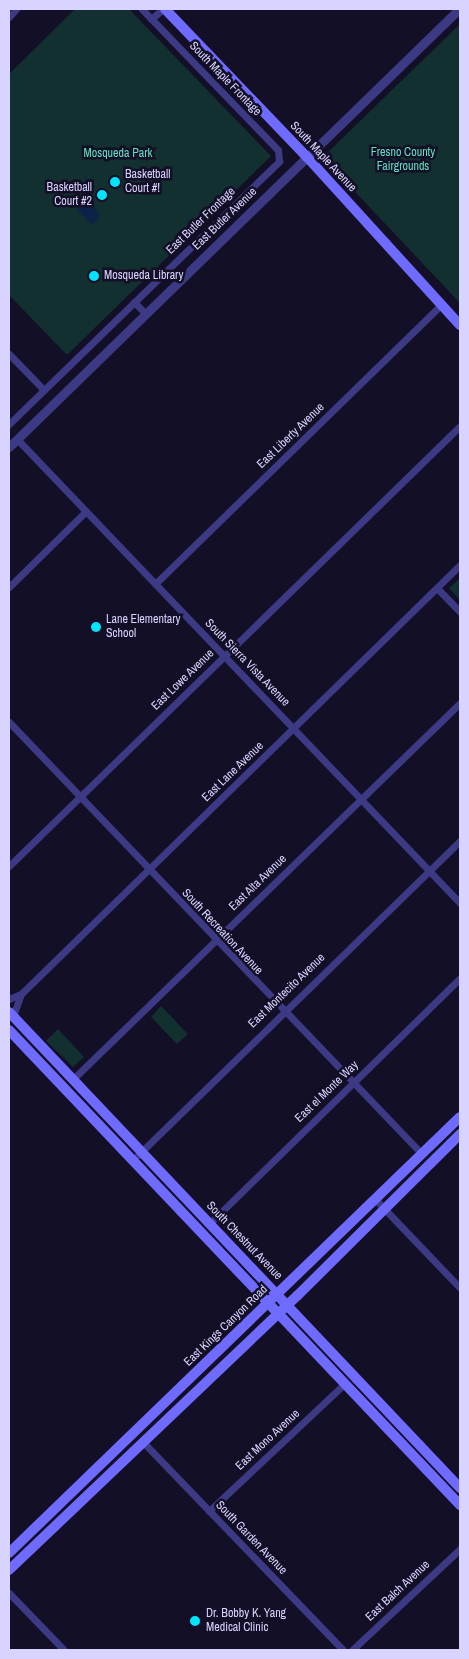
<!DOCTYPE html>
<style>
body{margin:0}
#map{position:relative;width:469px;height:1659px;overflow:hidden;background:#130f26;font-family:"Archivo Narrow",sans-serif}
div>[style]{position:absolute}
.green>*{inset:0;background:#12302f}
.water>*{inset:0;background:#0c2248}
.minor>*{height:7px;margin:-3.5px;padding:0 3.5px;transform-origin:3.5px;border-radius:3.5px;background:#3d3a85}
.tertiary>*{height:9px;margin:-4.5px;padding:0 4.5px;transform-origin:4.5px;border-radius:4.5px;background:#3d3a85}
.secondary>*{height:10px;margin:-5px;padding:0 5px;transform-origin:5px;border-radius:5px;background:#6f6bff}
.dots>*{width:14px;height:14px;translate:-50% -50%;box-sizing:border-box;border:2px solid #130f26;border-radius:50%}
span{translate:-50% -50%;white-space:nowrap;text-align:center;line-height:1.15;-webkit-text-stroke:5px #130f26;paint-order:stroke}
.street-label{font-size:12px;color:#d9d4ff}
.park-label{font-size:12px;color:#5fe0c0}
.poi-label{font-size:12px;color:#d9d4ff}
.left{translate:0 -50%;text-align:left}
.right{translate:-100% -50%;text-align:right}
.frame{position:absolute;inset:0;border:10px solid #d9d4ff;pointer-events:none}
</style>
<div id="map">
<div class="green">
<div style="clip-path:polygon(75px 9px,129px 9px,271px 156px,67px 355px,9px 295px,9px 74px)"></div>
<div style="clip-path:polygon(460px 24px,460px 303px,325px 160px,326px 154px)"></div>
<div style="clip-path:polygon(460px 578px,460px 600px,449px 588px)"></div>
<div style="clip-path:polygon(161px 1006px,188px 1034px,177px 1044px,151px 1017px)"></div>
<div style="clip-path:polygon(58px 1029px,84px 1057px,73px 1067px,46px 1041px)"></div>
<div style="clip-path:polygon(228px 1216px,254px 1244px,247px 1251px,223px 1226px)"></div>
</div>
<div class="water">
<div style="clip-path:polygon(86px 200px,101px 216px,92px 225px,76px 209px)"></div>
</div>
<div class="minor">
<div style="left:9px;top:17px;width:11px;rotate:-49deg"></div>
<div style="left:151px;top:19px;width:16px;rotate:-40deg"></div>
<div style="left:134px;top:302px;width:17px;rotate:45deg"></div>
<div style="left:9px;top:354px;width:50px;rotate:45.8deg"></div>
<div style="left:9px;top:424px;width:377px;rotate:-44.2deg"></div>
<div style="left:279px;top:161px;width:11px;rotate:-95deg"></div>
<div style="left:278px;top:150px;width:196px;rotate:-134deg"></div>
<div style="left:17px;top:439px;width:642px;rotate:46.33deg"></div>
<div style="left:156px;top:583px;width:398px;rotate:-44.3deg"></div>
<div style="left:9px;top:587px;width:108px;rotate:-44.6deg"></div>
<div style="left:437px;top:588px;width:33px;rotate:46deg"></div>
<div style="left:9px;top:722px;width:596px;rotate:46.29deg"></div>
<div style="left:9px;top:866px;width:630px;rotate:-44.29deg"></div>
<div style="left:9px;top:999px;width:13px;rotate:-23deg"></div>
<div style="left:13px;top:1016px;width:23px;rotate:-70deg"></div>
<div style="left:21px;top:994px;width:614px;rotate:-44.34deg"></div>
<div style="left:72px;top:1080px;width:541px;rotate:-44.18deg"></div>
<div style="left:138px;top:1155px;width:450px;rotate:-44.3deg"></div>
<div style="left:375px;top:1199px;width:123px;rotate:46.3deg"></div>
<div style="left:210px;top:1223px;width:350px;rotate:-44.4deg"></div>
<div style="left:142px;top:1441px;width:290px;rotate:46.1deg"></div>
<div style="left:209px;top:1511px;width:184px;rotate:-43.2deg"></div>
<div style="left:9px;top:1593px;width:79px;rotate:46deg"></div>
<div style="left:352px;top:1650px;width:148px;rotate:-43.1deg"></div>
</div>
<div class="tertiary">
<div style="left:9px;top:447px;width:628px;rotate:-44.23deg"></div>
</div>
<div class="secondary">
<div style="left:165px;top:9px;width:205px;rotate:46.2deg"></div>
<div style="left:307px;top:157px;width:227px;rotate:47.7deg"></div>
<div style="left:9px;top:1012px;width:656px;rotate:46.54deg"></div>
<div style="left:9px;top:1030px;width:655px;rotate:46.48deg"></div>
<div style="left:9px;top:1553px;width:627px;rotate:-44.03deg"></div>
<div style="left:9px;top:1570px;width:398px;rotate:-43.6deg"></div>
<div style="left:297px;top:1296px;width:230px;rotate:-44.8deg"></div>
</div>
<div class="dots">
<div style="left:115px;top:182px;background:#00e5ff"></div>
<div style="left:102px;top:195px;background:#00e5ff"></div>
<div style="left:94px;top:276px;background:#00e5ff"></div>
<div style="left:96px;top:627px;background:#00e5ff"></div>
<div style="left:195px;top:1621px;background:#00e5ff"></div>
</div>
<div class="street-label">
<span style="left:225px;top:79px;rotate:46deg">South Maple Frontage</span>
<span style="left:323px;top:157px;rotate:47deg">South Maple Avenue</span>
<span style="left:225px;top:219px;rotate:-44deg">East Butler Avenue</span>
<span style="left:201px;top:221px;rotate:-44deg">East Butler Frontage</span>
<span style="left:291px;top:436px;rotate:-44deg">East Liberty Avenue</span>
<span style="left:247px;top:663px;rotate:46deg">South Sierra Vista Avenue</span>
<span style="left:183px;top:680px;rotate:-44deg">East Lowe Avenue</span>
<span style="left:233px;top:772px;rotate:-44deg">East Lane Avenue</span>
<span style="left:258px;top:883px;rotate:-44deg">East Alta Avenue</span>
<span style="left:222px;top:932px;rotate:47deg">South Recreation Avenue</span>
<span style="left:287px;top:991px;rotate:-44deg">East Montecito Avenue</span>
<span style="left:327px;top:1092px;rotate:-44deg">East el Monte Way</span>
<span style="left:244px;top:1241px;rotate:46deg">South Chestnut Avenue</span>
<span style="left:226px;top:1326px;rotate:-44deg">East Kings Canyon Road</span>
<span style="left:268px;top:1440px;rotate:-43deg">East Mono Avenue</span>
<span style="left:251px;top:1538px;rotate:46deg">South Garden Avenue</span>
<span style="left:398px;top:1591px;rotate:-43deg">East Balch Avenue</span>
</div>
<div class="park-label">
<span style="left:403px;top:160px">Fresno County<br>Fairgrounds</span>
<span style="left:118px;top:154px">Mosqueda Park</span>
</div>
<div class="poi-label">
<span class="left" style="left:125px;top:182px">Basketball<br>Court #!</span>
<span class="right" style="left:92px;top:195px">Basketball<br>Court #2</span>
<span class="left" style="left:104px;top:276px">Mosqueda Library</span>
<span class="left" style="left:106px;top:627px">Lane Elementary<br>School</span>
<span class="left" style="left:206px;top:1621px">Dr. Bobby K. Yang<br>Medical Clinic</span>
</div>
<div class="frame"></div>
</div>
